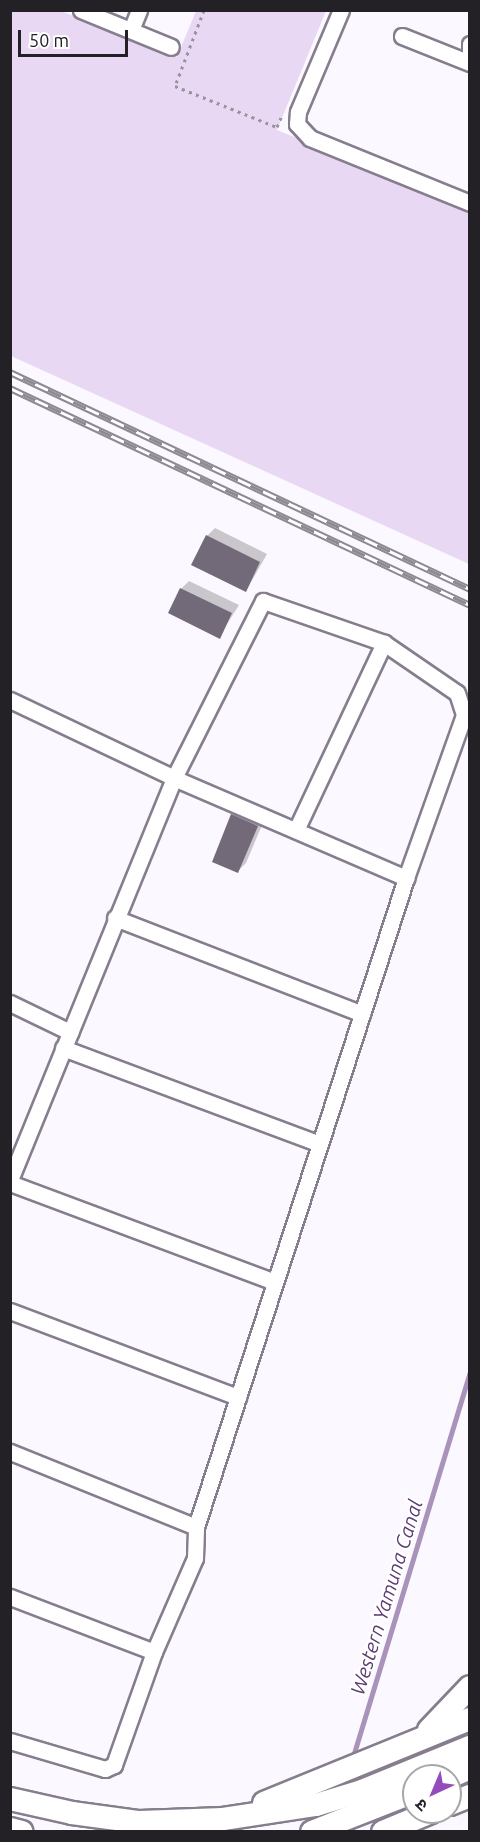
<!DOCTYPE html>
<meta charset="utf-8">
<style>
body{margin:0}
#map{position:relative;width:480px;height:1842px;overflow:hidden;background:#fcf8ff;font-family:Ubuntu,"Noto Sans Devanagari",sans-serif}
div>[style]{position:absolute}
.green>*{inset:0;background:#e8d8f3}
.shadow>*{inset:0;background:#0003}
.stream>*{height:4.5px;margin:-2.25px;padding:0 2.25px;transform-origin:2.25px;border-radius:2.25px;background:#aa93ba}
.building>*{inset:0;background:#736a79}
.path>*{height:3px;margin-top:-1.5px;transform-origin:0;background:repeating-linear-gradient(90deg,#98949b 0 3px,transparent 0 7.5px)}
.roads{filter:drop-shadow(2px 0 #867d8d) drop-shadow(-2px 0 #867d8d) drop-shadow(0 2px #867d8d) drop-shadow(0 -2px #867d8d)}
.street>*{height:15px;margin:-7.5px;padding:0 7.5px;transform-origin:7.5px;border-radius:7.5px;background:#fff}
.primary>*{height:22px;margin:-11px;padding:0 11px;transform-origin:11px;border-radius:11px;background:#fff}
.rail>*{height:7px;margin-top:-3.5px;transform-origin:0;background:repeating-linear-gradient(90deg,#fff 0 14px,#8e8a91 0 28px);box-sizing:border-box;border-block:2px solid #8e8a91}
span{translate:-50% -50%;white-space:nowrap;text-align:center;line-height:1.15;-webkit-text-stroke:4.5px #fff;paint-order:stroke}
.water-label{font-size:20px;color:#5d3c71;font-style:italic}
.frame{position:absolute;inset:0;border:12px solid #232026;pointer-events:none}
.north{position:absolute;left:402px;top:1764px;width:60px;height:60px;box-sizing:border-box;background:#fff;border:2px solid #a7a6a8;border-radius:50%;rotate:224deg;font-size:16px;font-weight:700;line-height:24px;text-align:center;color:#232026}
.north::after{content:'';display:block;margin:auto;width:21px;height:27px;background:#944bbd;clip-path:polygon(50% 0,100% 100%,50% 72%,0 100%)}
.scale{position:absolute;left:18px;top:30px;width:110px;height:27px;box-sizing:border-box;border:3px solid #232026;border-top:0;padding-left:8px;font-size:18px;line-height:21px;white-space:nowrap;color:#232026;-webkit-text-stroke:4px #fff;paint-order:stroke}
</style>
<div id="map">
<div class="green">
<div style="clip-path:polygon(11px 11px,61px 11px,177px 57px,196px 11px,326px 11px,277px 130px,469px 208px,469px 564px,11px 356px)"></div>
</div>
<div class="shadow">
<div style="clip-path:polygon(215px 528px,267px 554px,246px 591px,207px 536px)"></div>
<div style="clip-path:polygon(189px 581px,239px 605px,219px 637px,181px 589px)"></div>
<div style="clip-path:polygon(240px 807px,265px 818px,246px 863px,238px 871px,233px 815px)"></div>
</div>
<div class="stream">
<div style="left:352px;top:1760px;width:407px;rotate:-73.1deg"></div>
</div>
<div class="building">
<div style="clip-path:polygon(206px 535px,260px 562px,246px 592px,191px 565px)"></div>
<div style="clip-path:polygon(180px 588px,232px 613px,220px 639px,168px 613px)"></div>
<div style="clip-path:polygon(231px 814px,258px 826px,238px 873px,212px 862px)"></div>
</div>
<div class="path">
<div style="left:204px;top:10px;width:81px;rotate:110.9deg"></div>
<div style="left:175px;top:86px;width:110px;rotate:21.9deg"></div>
<div style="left:277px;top:127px;width:13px;rotate:-67deg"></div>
</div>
<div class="roads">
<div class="street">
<div style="left:81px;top:10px;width:97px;rotate:22.3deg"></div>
<div style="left:341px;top:10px;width:111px;rotate:112.9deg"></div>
<div style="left:298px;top:112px;width:12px;rotate:95deg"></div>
<div style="left:297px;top:124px;width:19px;rotate:47deg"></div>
<div style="left:310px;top:138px;width:173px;rotate:22.1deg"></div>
<div style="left:131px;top:30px;width:22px;rotate:-68deg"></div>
<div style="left:402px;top:36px;width:73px;rotate:21.7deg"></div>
<div style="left:470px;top:44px;width:10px;rotate:90deg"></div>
<div style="left:10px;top:700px;width:182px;rotate:25.4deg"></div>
<div style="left:174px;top:778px;width:253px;rotate:23.3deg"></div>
<div style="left:296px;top:830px;width:207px;rotate:-64.8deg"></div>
<div style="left:115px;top:918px;width:265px;rotate:21.2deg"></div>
<div style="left:10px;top:1003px;width:67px;rotate:25.8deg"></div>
<div style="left:63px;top:1048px;width:274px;rotate:20.5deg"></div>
<div style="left:10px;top:1180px;width:434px;rotate:-67.8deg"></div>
<div style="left:174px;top:778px;width:198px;rotate:-63.3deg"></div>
<div style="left:263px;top:601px;width:128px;rotate:19.1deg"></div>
<div style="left:384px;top:643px;width:88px;rotate:34.4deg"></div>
<div style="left:457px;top:693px;width:23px;rotate:72deg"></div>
<div style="left:464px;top:715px;width:173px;rotate:109.6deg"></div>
<div style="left:406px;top:878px;width:682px;rotate:107.93deg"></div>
<div style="left:196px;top:1527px;width:201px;rotate:-158deg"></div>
<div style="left:10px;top:1183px;width:283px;rotate:20.5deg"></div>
<div style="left:10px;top:1311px;width:244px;rotate:20.7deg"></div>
<div style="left:10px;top:1597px;width:154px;rotate:20.9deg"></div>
<div style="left:154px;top:1652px;width:120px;rotate:109.5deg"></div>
<div style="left:114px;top:1765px;width:10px;rotate:156deg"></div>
<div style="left:105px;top:1769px;width:99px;rotate:-163.6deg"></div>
<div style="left:154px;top:1652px;width:103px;rotate:-66.4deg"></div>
<div style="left:195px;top:1558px;width:31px;rotate:-88deg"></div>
</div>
<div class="primary">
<div style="left:429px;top:1730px;width:59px;rotate:-46.4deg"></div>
<div style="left:450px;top:1777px;width:22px;rotate:-24deg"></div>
<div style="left:10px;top:1799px;width:64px;rotate:12.7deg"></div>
<div style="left:72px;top:1813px;width:68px;rotate:7.7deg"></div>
<div style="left:139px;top:1822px;width:84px;rotate:-2deg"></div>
<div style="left:223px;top:1819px;width:94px;rotate:-8.6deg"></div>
<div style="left:316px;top:1805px;width:48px;rotate:-16.9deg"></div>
<div style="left:362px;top:1791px;width:117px;rotate:-22.2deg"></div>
<div style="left:264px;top:1803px;width:222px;rotate:-22.2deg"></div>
<div style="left:450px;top:1804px;width:22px;rotate:-22deg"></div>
<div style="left:10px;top:1829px;width:12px;rotate:14deg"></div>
<div style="left:312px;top:1832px;width:110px;rotate:-21.4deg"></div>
<div style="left:383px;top:1832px;width:52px;rotate:-22.6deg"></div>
</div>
</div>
<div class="rail">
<div style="left:10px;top:372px;width:509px;rotate:25.26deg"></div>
<div style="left:10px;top:388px;width:509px;rotate:25.26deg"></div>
</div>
<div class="water-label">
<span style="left:386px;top:1597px;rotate:-73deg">Western Yamuna Canal</span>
</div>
<div class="frame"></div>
<div class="north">उ</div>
<div class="scale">50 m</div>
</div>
